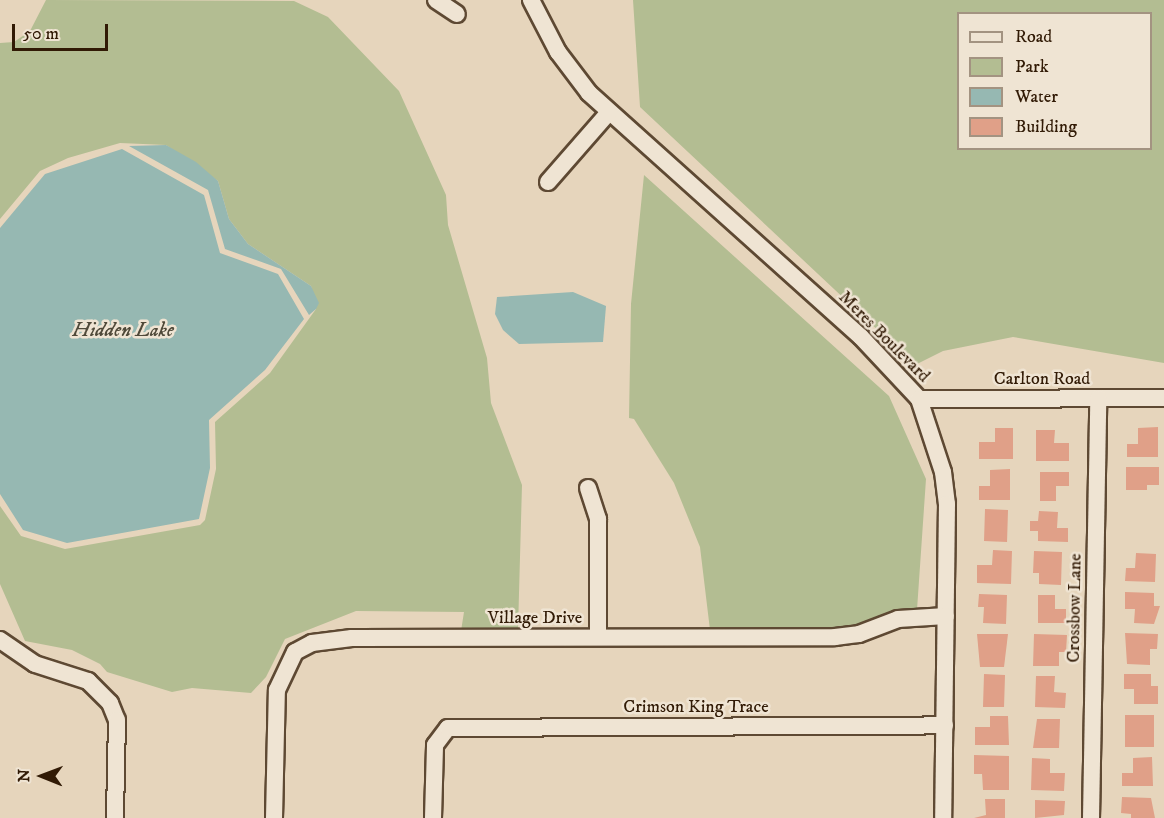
<!DOCTYPE html>
<style>
body{margin:0}
#map{position:relative;width:1164px;height:818px;overflow:hidden;background:#e6d5bc;font-family:"IM FELL DW Pica",serif}
div>[style]{position:absolute}
.green>*{inset:0;background:#b3bd92}
.water>*{inset:0;background:#96b8b2}
.building>*{inset:0;background:#e0a088}
.roads{filter:drop-shadow(2px 0 #5e4933) drop-shadow(-2px 0 #5e4933) drop-shadow(0 2px #5e4933) drop-shadow(0 -2px #5e4933)}
.minor>*{height:16px;margin:-8px;padding:0 8px;transform-origin:8px;border-radius:8px;background:#efe4d3}
span{translate:-50% -50%;white-space:nowrap;text-align:center;line-height:1.15;-webkit-text-stroke:5px #efe4d3;paint-order:stroke}
.street-label{font-size:18px;color:#311a05}
.water-label{font-size:20px;color:#4f4939;font-style:italic}
.legend{position:absolute;left:957px;top:12px;width:195px;height:138px;box-sizing:border-box;background:#efe4d3;border:2px solid #a39381;margin:0;padding:8px 10px;list-style:none;font-size:18px;color:#311a05}
.legend li{display:flex;align-items:center;gap:12px;height:30px}
.legend b{width:30px;border:2px solid #a39381}
.north{position:absolute;left:12px;top:746px;width:60px;height:60px;-webkit-text-stroke:4px #efe4d3;paint-order:stroke;rotate:271deg;font-size:16px;font-weight:700;line-height:24px;text-align:center;color:#311a05}
.north::after{content:'';display:block;margin:auto;width:21px;height:27px;background:#311a05;clip-path:polygon(50% 0,100% 100%,50% 72%,0 100%)}
.scale{position:absolute;left:12px;top:24px;width:96px;height:27px;box-sizing:border-box;border:3px solid #311a05;border-top:0;padding-left:8px;font-size:18px;line-height:21px;white-space:nowrap;color:#311a05;-webkit-text-stroke:4px #efe4d3;paint-order:stroke}
</style>
<div id="map">
<div class="green">
<div style="clip-path:polygon(46px 0,294px 1px,328px 17px,399px 91px,446px 195px,448px 225px,487px 358px,491px 403px,522px 485px,518px 630px,461px 631px,464px 612px,356px 611px,285px 639px,266px 677px,251px 693px,192px 688px,172px 692px,107px 672px,100px 664px,72px 650px,25px 641px,0 584px,0 506px,21px 536px,65px 549px,200px 525px,205px 520px,216px 469px,215px 422px,270px 373px,316px 309px,311px 286px,248px 244px,229px 219px,218px 181px,166px 145px,120px 143px,68px 158px,40px 171px,0 219px,0 43px,14px 42px,30px 31px)"></div>
<div style="clip-path:polygon(evenodd,633px 0,1164px 0,1164px 363px,1013px 337px,943px 351px,915px 365px,640px 107px,633px 0,958px 14px,1150px 14px,1150px 148px,958px 148px,958px 14px)"></div>
<div style="clip-path:polygon(644px 175px,889px 396px,926px 479px,917px 610px,847px 629px,710px 630px,700px 547px,674px 483px,634px 419px,629px 418px,631px 304px)"></div>
</div>
<div class="water">
<div style="clip-path:polygon(166px 145px,196px 162px,218px 181px,229px 219px,248px 244px,311px 286px,319px 303px,316px 309px,309px 315px,281px 269px,225px 249px,208px 190px,129px 146px)"></div>
<div style="clip-path:polygon(122px 149px,204px 195px,220px 253px,278px 274px,304px 319px,265px 370px,209px 420px,210px 468px,199px 519px,67px 543px,23px 530px,0 494px,0 228px,45px 174px)"></div>
<div style="clip-path:polygon(573px 292px,606px 306px,603px 342px,519px 344px,503px 330px,495px 314px,497px 297px)"></div>
</div>
<div class="building">
<div style="clip-path:polygon(1158px 427px,1158px 457px,1127px 457px,1127px 444px,1138px 444px,1138px 428px)"></div>
<div style="clip-path:polygon(995px 428px,1013px 428px,1013px 459px,979px 459px,979px 442px,995px 442px)"></div>
<div style="clip-path:polygon(1036px 430px,1055px 430px,1054px 443px,1069px 443px,1069px 461px,1036px 461px)"></div>
<div style="clip-path:polygon(1126px 467px,1159px 467px,1159px 485px,1147px 485px,1147px 490px,1126px 490px)"></div>
<div style="clip-path:polygon(1010px 469px,1010px 500px,979px 500px,979px 486px,990px 486px,990px 470px)"></div>
<div style="clip-path:polygon(1040px 472px,1069px 472px,1069px 486px,1056px 486px,1056px 501px,1040px 501px)"></div>
<div style="clip-path:polygon(985px 509px,1008px 510px,1007px 542px,984px 541px)"></div>
<div style="clip-path:polygon(1039px 511px,1058px 512px,1057px 528px,1068px 528px,1068px 542px,1038px 541px,1038px 531px,1030px 531px,1030px 521px,1038px 521px)"></div>
<div style="clip-path:polygon(993px 550px,1012px 551px,1011px 584px,977px 583px,977px 565px,992px 565px)"></div>
<div style="clip-path:polygon(1034px 551px,1062px 552px,1061px 585px,1039px 584px,1039px 573px,1033px 573px)"></div>
<div style="clip-path:polygon(1136px 553px,1156px 554px,1155px 582px,1125px 581px,1126px 568px,1135px 568px)"></div>
<div style="clip-path:polygon(1125px 592px,1154px 593px,1154px 606px,1160px 606px,1154px 624px,1134px 623px,1135px 609px,1125px 609px)"></div>
<div style="clip-path:polygon(979px 594px,1007px 595px,1006px 624px,983px 623px,984px 607px,978px 607px)"></div>
<div style="clip-path:polygon(1038px 595px,1055px 595px,1055px 609px,1066px 609px,1066px 623px,1038px 623px)"></div>
<div style="clip-path:polygon(1125px 633px,1158px 634px,1157px 649px,1150px 649px,1150px 665px,1127px 664px)"></div>
<div style="clip-path:polygon(977px 634px,1008px 634px,1004px 667px,980px 667px)"></div>
<div style="clip-path:polygon(1034px 634px,1067px 635px,1066px 652px,1059px 652px,1059px 666px,1033px 666px)"></div>
<div style="clip-path:polygon(984px 674px,1005px 675px,1004px 707px,983px 707px)"></div>
<div style="clip-path:polygon(1124px 674px,1151px 674px,1151px 686px,1158px 686px,1158px 704px,1134px 704px,1134px 689px,1124px 689px)"></div>
<div style="clip-path:polygon(1036px 676px,1055px 676px,1054px 692px,1066px 693px,1065px 708px,1035px 707px)"></div>
<div style="clip-path:polygon(1125px 715px,1154px 715px,1154px 747px,1125px 747px)"></div>
<div style="clip-path:polygon(990px 716px,1008px 716px,1009px 745px,975px 745px,975px 727px,990px 727px)"></div>
<div style="clip-path:polygon(1037px 719px,1060px 719px,1059px 748px,1033px 748px)"></div>
<div style="clip-path:polygon(974px 755px,1009px 756px,1009px 790px,983px 790px,982px 774px,974px 774px)"></div>
<div style="clip-path:polygon(1152px 757px,1153px 786px,1122px 786px,1122px 773px,1133px 773px,1133px 758px)"></div>
<div style="clip-path:polygon(1032px 758px,1050px 759px,1050px 773px,1065px 773px,1064px 791px,1031px 790px)"></div>
<div style="clip-path:polygon(1122px 797px,1151px 798px,1155px 818px,1131px 818px,1131px 814px,1121px 813px)"></div>
<div style="clip-path:polygon(985px 799px,1005px 799px,1005px 818px,974px 818px,986px 815px)"></div>
<div style="clip-path:polygon(1035px 800px,1065px 801px,1064px 815px,1035px 818px)"></div>
</div>
<div class="roads">
<div class="minor">
<div style="left:436px;top:0;width:25px;rotate:34deg"></div>
<div style="left:531px;top:0;width:59px;rotate:62.6deg"></div>
<div style="left:558px;top:52px;width:51px;rotate:52.9deg"></div>
<div style="left:589px;top:93px;width:365px;rotate:41.9deg"></div>
<div style="left:861px;top:337px;width:85px;rotate:46.9deg"></div>
<div style="left:919px;top:399px;width:77px;rotate:71.8deg"></div>
<div style="left:943px;top:472px;width:32px;rotate:83deg"></div>
<div style="left:947px;top:504px;width:314px;rotate:90.7deg"></div>
<div style="left:548px;top:182px;width:93px;rotate:-48.9deg"></div>
<div style="left:919px;top:399px;width:245px;rotate:-0.2deg"></div>
<div style="left:588px;top:488px;width:33px;rotate:72deg"></div>
<div style="left:598px;top:519px;width:118px;rotate:90deg"></div>
<div style="left:0;top:640px;width:42px;rotate:34.4deg"></div>
<div style="left:35px;top:664px;width:56px;rotate:17.8deg"></div>
<div style="left:88px;top:681px;width:31px;rotate:45deg"></div>
<div style="left:110px;top:703px;width:18px;rotate:68deg"></div>
<div style="left:117px;top:720px;width:98px;rotate:91.2deg"></div>
<div style="left:274px;top:818px;width:128px;rotate:-88.7deg"></div>
<div style="left:277px;top:690px;width:42px;rotate:-64.7deg"></div>
<div style="left:295px;top:652px;width:19px;rotate:-28deg"></div>
<div style="left:312px;top:643px;width:40px;rotate:-7.1deg"></div>
<div style="left:352px;top:638px;width:483px;rotate:-0.1deg"></div>
<div style="left:835px;top:637px;width:24px;rotate:-7deg"></div>
<div style="left:859px;top:634px;width:42px;rotate:-21deg"></div>
<div style="left:898px;top:619px;width:48px;rotate:-3.6deg"></div>
<div style="left:433px;top:818px;width:73px;rotate:-88.4deg"></div>
<div style="left:435px;top:745px;width:21px;rotate:-53deg"></div>
<div style="left:448px;top:728px;width:497px;rotate:-0.3deg"></div>
<div style="left:1091px;top:818px;width:420px;rotate:-89deg"></div>
</div>
</div>
<div class="street-label">
<span style="left:884px;top:337px;rotate:45deg">Meres Boulevard</span>
<span style="left:1042px;top:379px">Carlton Road</span>
<span style="left:1075px;top:608px;rotate:-89deg">Crossbow Lane</span>
<span style="left:535px;top:618px">Village Drive</span>
<span style="left:696px;top:707px">Crimson King Trace</span>
</div>
<div class="water-label">
<span style="left:123px;top:330px">Hidden Lake</span>
</div>
<ul class="legend">
<li><b style="height:8px;background:#efe4d3"></b>Road</li>
<li><b style="height:16px;background:#b3bd92"></b>Park</li>
<li><b style="height:16px;background:#96b8b2"></b>Water</li>
<li><b style="height:16px;background:#e0a088"></b>Building</li>
</ul>
<div class="north">N</div>
<div class="scale">50 m</div>
</div>
